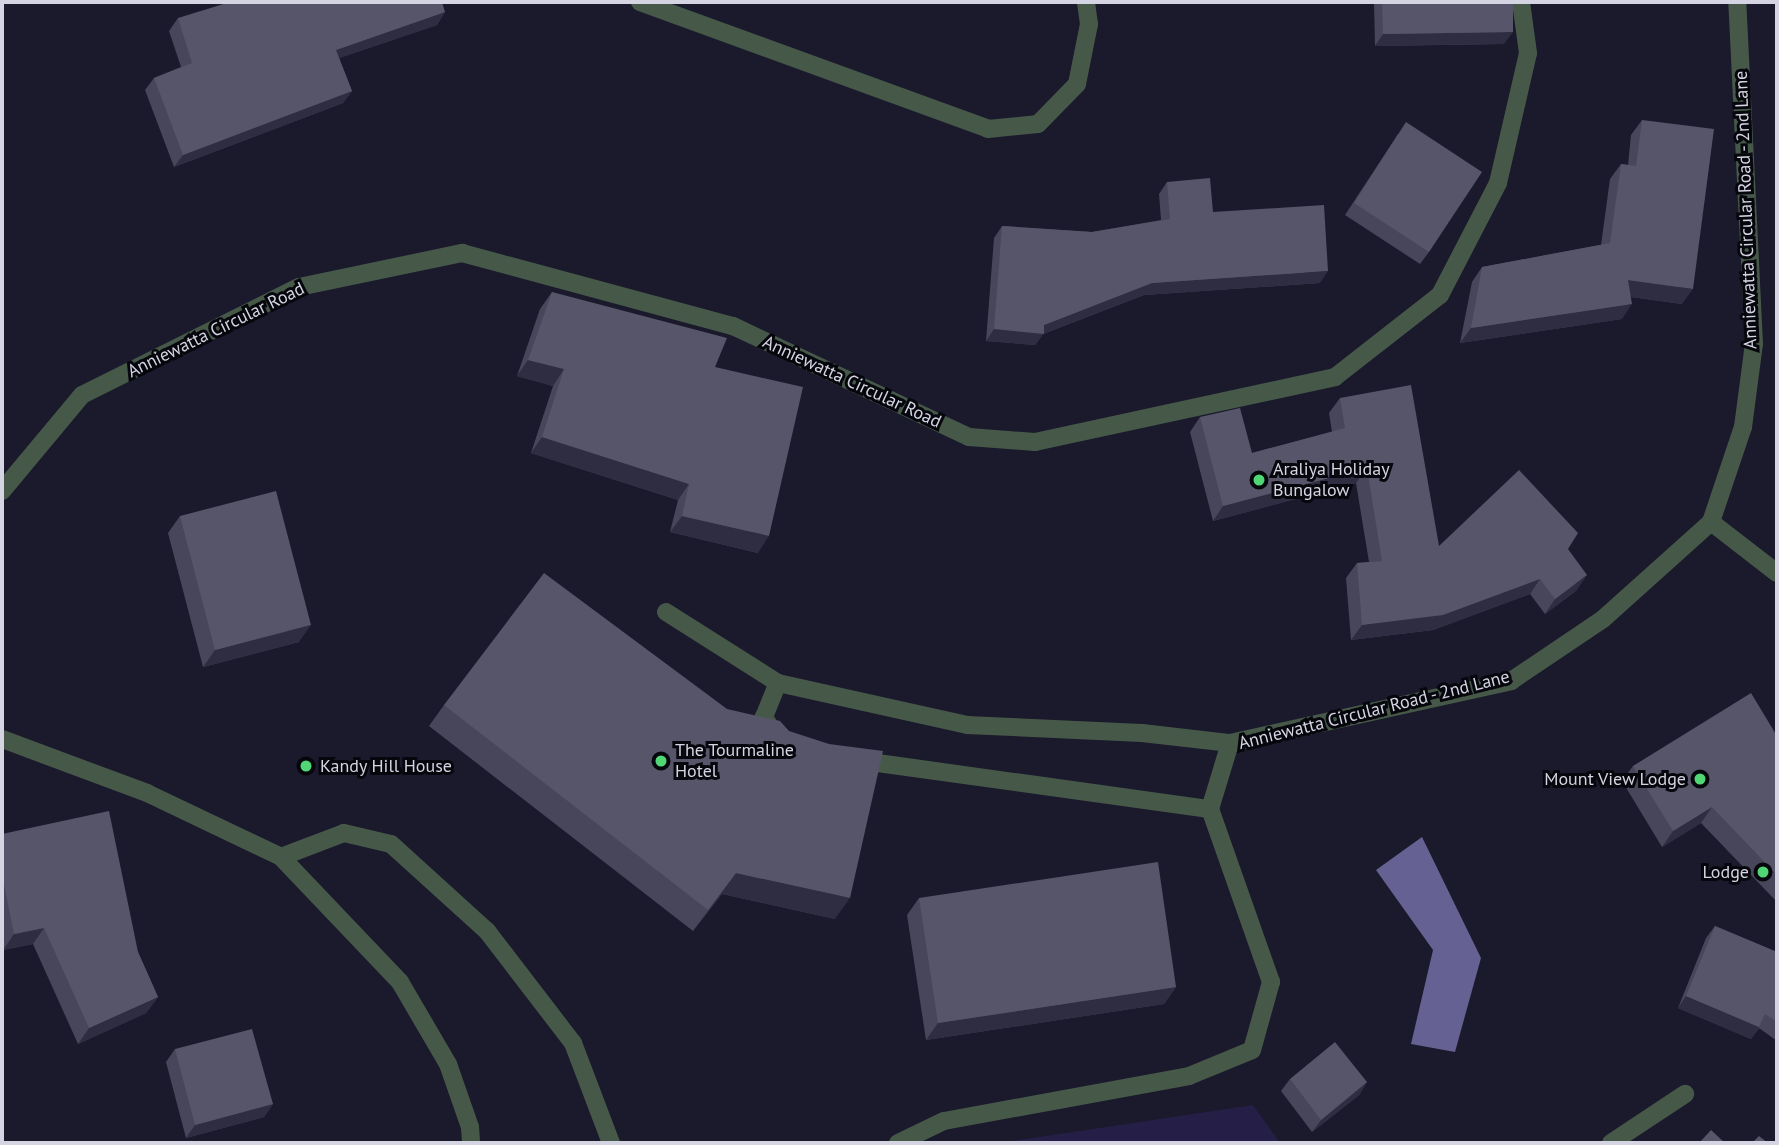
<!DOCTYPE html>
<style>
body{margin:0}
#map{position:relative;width:1779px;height:1145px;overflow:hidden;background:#1b192c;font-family:"PT Sans",sans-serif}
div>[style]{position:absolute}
.green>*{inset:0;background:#251f47}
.water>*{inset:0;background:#656192}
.minor>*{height:18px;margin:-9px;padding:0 9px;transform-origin:9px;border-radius:9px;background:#465949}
.wall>*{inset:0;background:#48465a}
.shaded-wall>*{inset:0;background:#2f2d42}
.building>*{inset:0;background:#575569}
.dots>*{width:19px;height:19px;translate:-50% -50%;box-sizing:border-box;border:4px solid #06060d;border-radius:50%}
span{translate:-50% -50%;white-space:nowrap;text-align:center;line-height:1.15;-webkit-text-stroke:6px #06060d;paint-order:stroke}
.street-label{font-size:18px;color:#d5d4e2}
.poi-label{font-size:18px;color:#d5d4e2}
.left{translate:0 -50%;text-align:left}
.right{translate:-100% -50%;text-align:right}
.frame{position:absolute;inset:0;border:4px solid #d5d4e2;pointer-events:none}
</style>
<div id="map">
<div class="green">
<div style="clip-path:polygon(1253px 1105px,1280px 1143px,999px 1143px)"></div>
</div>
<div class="water">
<div style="clip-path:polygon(1422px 837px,1481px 958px,1455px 1052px,1411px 1044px,1433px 950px,1376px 870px)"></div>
</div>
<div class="minor">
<div style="left:640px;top:2px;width:370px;rotate:20deg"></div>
<div style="left:988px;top:129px;width:50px;rotate:-5.7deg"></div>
<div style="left:1038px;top:124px;width:56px;rotate:-45.7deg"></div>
<div style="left:1077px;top:84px;width:61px;rotate:-78.7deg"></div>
<div style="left:1089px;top:24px;width:22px;rotate:-98deg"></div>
<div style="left:2px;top:491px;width:125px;rotate:-50.2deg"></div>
<div style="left:82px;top:395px;width:242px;rotate:-26.5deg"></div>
<div style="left:299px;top:287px;width:167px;rotate:-11.8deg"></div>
<div style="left:462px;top:253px;width:281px;rotate:15.1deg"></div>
<div style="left:733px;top:326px;width:261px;rotate:25.2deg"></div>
<div style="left:969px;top:437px;width:66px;rotate:4.3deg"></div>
<div style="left:1035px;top:442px;width:307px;rotate:-12.2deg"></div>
<div style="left:1335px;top:377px;width:133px;rotate:-38deg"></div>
<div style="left:1440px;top:295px;width:126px;rotate:-62.6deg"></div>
<div style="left:1498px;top:183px;width:133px;rotate:-77deg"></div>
<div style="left:1528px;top:53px;width:51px;rotate:-97.8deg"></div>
<div style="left:1711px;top:522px;width:83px;rotate:37.7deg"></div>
<div style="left:666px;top:612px;width:133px;rotate:32.4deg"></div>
<div style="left:778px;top:683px;width:194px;rotate:12.5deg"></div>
<div style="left:967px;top:725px;width:175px;rotate:2.6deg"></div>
<div style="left:1142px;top:733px;width:89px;rotate:6.5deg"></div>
<div style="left:777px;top:738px;width:25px;rotate:-122deg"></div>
<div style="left:764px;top:717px;width:37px;rotate:-68deg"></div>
<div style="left:2px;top:739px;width:155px;rotate:20.4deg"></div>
<div style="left:147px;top:793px;width:148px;rotate:25.5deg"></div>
<div style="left:281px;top:857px;width:173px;rotate:46.4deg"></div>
<div style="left:400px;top:982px;width:95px;rotate:59.7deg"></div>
<div style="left:448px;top:1064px;width:67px;rotate:70.8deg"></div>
<div style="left:470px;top:1127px;width:16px;rotate:86deg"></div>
<div style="left:856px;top:760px;width:357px;rotate:7.9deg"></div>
<div style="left:281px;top:857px;width:67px;rotate:-20.9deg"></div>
<div style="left:344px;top:833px;width:48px;rotate:13.2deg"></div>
<div style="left:391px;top:844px;width:130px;rotate:42.2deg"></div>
<div style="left:487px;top:931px;width:141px;rotate:52.5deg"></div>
<div style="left:573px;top:1043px;width:107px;rotate:69.2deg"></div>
<div style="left:898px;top:1143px;width:51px;rotate:-25.6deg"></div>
<div style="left:944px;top:1121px;width:249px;rotate:-10.4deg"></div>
<div style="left:1189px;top:1076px;width:68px;rotate:-22.4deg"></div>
<div style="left:1252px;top:1050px;width:71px;rotate:-74.4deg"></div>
<div style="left:1271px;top:982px;width:183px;rotate:-109.4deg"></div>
<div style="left:1210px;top:809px;width:69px;rotate:-73.1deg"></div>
<div style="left:1230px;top:743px;width:288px;rotate:-12.4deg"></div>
<div style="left:1511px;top:681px;width:111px;rotate:-34deg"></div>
<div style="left:1603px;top:619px;width:145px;rotate:-41.9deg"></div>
<div style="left:1711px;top:522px;width:100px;rotate:-71.4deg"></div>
<div style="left:1743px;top:427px;width:84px;rotate:-82.5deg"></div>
<div style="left:1754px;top:344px;width:342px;rotate:-92.8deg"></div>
<div style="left:1611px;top:1143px;width:89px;rotate:-33.5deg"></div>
</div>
<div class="wall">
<div style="clip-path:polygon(1374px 2px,1513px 2px,1504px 44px,1375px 46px)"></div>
<div style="clip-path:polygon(445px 12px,437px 25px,339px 58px,352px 91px,343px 103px,174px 167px,145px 90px,154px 78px,181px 67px,169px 31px,178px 18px)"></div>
<div style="clip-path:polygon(1642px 120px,1682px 304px,1631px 297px,1622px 319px,1460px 343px,1472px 282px,1482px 267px,1601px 245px,1610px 179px,1621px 164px,1628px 165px,1631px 135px)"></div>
<div style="clip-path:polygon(1398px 134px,1429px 252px,1420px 264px,1345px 215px)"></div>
<div style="clip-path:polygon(1167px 182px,1320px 283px,1144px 295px,1043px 334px,1035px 345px,986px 341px,994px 238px,1002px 226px,1092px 232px,1161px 220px,1159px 194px)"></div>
<div style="clip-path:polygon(552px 292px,715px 367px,758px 553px,670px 532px,678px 500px,531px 453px,553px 386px,517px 376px,540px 309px)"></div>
<div style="clip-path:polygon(1340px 398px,1439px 546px,1568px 549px,1577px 590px,1545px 614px,1530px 594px,1433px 630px,1351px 640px,1346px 578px,1357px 563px,1369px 562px,1356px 483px,1213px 521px,1190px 432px,1200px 417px,1252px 453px,1332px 432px,1329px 413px)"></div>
<div style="clip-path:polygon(180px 516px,299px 642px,203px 667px,168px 533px)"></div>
<div style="clip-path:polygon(444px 705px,835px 919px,722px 894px,693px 931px,429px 726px)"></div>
<div style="clip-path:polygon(1777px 736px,1777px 902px,1701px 823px,1662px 847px,1622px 781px,1633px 766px)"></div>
<div style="clip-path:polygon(2px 834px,138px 952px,158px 997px,146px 1013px,78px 1044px,33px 944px,3px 950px,2px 944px)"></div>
<div style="clip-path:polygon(919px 898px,1176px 987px,1164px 1004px,926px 1040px,907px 915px)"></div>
<div style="clip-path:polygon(1715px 926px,1777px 952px,1777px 1041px,1759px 1028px,1751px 1039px,1678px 1008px,1706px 938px)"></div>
<div style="clip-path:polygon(175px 1049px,273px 1104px,264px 1117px,186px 1138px,166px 1062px)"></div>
<div style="clip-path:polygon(1290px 1079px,1367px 1082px,1359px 1095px,1312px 1132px,1281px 1091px)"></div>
</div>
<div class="shaded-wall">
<div style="clip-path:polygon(445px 12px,437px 25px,328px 62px,336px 50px)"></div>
<div style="clip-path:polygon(1513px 32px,1504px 44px,1375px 46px,1383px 34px)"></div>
<div style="clip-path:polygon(352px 91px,343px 103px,174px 167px,183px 155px)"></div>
<div style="clip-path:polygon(1328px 271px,1320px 283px,1144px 295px,1043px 334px,1035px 345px,986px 341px,994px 329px,1044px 325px,1152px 283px)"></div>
<div style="clip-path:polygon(1628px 280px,1693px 289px,1682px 304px,1617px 295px)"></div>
<div style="clip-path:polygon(1632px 304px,1622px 319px,1460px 343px,1471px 328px)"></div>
<div style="clip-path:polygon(528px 360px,564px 369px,553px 386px,517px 376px)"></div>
<div style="clip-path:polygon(542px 437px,689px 484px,678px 500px,531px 453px)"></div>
<div style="clip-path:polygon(1367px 468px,1356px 483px,1213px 521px,1223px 506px)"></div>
<div style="clip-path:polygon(682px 516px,769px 536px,758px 553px,670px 532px)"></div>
<div style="clip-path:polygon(1587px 575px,1577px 590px,1545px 614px,1555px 599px)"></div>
<div style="clip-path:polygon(1540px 579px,1530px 594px,1433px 630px,1351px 640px,1362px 625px)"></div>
<div style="clip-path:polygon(311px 625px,299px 642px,203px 667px,215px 650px)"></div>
<div style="clip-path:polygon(1712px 807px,1701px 823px,1662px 847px,1673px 831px)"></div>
<div style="clip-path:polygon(736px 873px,850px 898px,835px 919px,722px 894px,693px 931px)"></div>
<div style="clip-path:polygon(44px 928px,33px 944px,3px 950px,14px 934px)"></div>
<div style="clip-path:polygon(1176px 987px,1164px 1004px,926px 1040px,938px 1023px)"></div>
<div style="clip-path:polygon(1686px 996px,1759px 1027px,1751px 1039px,1678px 1008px)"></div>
<div style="clip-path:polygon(158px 997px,146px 1013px,78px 1044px,89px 1028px)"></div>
<div style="clip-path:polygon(1367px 1082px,1359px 1095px,1312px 1132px,1321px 1120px)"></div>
<div style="clip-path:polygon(273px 1104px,264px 1117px,186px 1138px,195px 1125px)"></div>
</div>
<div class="building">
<div style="clip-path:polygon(230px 2px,442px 2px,445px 12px,336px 50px,352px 91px,183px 155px,154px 78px,192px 63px,178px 18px)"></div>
<div style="clip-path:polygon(1382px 2px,1513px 2px,1513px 32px,1383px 34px)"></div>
<div style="clip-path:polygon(1642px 120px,1714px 129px,1693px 289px,1628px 280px,1632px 304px,1471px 328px,1482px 267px,1610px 243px,1621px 164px,1636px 166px)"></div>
<div style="clip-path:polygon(1406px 122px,1482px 172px,1429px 252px,1354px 203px)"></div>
<div style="clip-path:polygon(1210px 178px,1213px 212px,1324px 205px,1328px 271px,1152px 283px,1044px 325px,1044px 334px,994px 329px,1002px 226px,1092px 232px,1170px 219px,1167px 182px)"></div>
<div style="clip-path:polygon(552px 292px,727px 338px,715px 367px,803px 387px,769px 536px,682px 516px,689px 484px,542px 437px,564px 369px,528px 360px)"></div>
<div style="clip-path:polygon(1411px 385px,1439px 546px,1519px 470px,1578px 533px,1568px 549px,1587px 575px,1555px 599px,1540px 579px,1443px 615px,1362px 625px,1357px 563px,1382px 561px,1367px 468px,1223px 506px,1200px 417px,1240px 408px,1252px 453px,1345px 428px,1340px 398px)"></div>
<div style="clip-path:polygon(276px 491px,311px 625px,215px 650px,180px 516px)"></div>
<div style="clip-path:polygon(544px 573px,727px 709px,780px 721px,789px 731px,829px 744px,883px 751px,850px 898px,736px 873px,708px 910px,444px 705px)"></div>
<div style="clip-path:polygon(1751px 693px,1777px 736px,1777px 875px,1712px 807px,1673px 831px,1633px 766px)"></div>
<div style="clip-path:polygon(109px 811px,138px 952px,158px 997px,89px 1028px,44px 928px,14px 934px,2px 874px,2px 834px)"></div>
<div style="clip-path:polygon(1158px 862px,1176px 987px,938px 1023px,919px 898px)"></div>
<div style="clip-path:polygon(1715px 926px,1777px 952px,1777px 1022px,1765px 1014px,1759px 1027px,1686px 996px)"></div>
<div style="clip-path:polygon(252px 1029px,273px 1104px,195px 1125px,175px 1049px)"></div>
<div style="clip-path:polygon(1335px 1042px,1367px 1082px,1321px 1120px,1290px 1079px)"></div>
<div style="clip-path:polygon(1711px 1130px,1725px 1143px,1699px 1143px)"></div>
<div style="clip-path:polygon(1759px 1136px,1768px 1143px,1752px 1143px)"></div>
</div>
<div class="dots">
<div style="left:1259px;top:480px;background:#50d674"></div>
<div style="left:661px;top:761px;background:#50d674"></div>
<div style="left:306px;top:766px;background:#50d674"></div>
<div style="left:1700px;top:779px;background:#50d674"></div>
<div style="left:1763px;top:872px;background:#50d674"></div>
</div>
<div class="street-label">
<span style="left:1746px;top:210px;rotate:-92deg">Anniewatta Circular Road - 2nd Lane</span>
<span style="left:216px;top:330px;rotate:-26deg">Anniewatta Circular Road</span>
<span style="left:852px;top:382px;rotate:25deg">Anniewatta Circular Road</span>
<span style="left:1374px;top:710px;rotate:-14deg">Anniewatta Circular Road - 2nd Lane</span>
</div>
<div class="poi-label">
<span class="left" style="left:1273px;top:480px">Araliya Holiday<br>Bungalow</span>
<span class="left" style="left:675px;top:761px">The Tourmaline<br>Hotel</span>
<span class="left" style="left:320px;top:766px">Kandy Hill House</span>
<span class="right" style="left:1686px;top:779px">Mount View Lodge</span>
<span class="right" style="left:1749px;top:872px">Lodge</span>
</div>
<div class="frame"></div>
</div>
